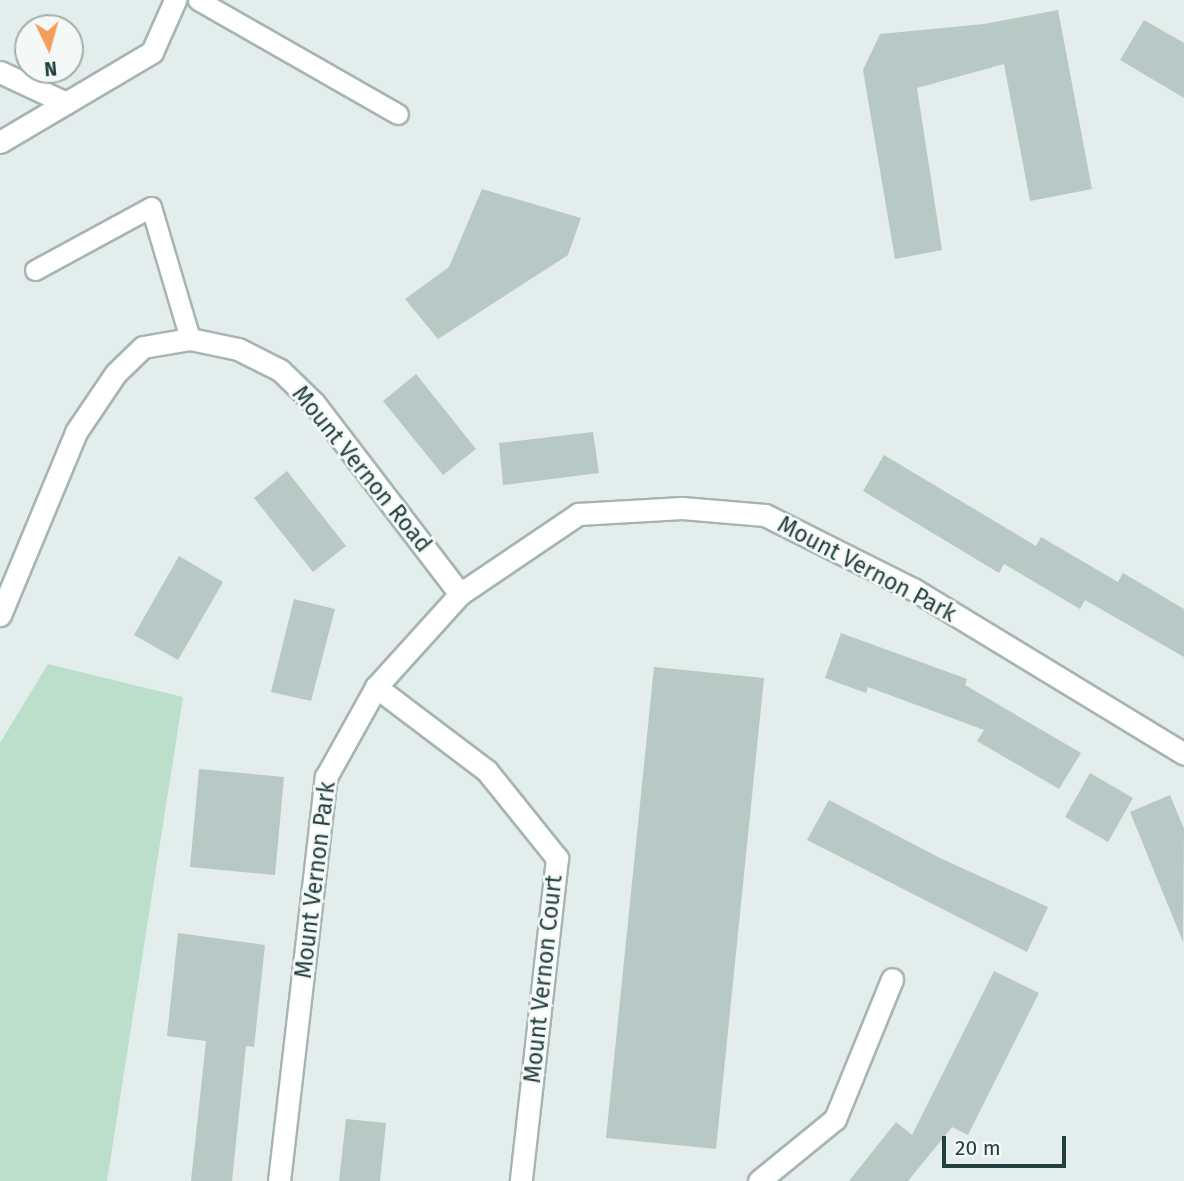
<!DOCTYPE html>
<style>
body{margin:0}
#map{position:relative;width:1184px;height:1181px;overflow:hidden;background:#e3edeb;font-family:"Fira Sans",sans-serif}
div>[style]{position:absolute}
.green>*{inset:0;background:#bcdfcc}
.building>*{inset:0;background:#b8c8c4}
.roads{filter:drop-shadow(2px 0 #a5b5b3) drop-shadow(-2px 0 #a5b5b3) drop-shadow(0 2px #a5b5b3) drop-shadow(0 -2px #a5b5b3)}
.service>*{height:19px;margin:-9.5px;padding:0 9.5px;transform-origin:9.5px;border-radius:9.5px;background:#fff}
.minor>*{height:21px;margin:-10.5px;padding:0 10.5px;transform-origin:10.5px;border-radius:10.5px;background:#fff}
span{translate:-50% -50%;white-space:nowrap;text-align:center;line-height:1.15;-webkit-text-stroke:5px #f4f9f8;paint-order:stroke}
.street-label{font-size:23px;color:#223f3d}
.north{position:absolute;left:14px;top:14px;width:70px;height:70px;box-sizing:border-box;background:#f4f9f8;border:2px solid #a0afad;border-radius:50%;rotate:175deg;font-size:19px;font-weight:700;line-height:28px;text-align:center;color:#223f3d}
.north::after{content:'';display:block;margin:auto;width:24px;height:32px;background:#f49d5a;clip-path:polygon(50% 0,100% 100%,50% 72%,0 100%)}
.scale{position:absolute;left:942px;top:1136px;width:124px;height:32px;box-sizing:border-box;border:4px solid #223f3d;border-top:0;padding-left:9px;font-size:21px;line-height:24px;white-space:nowrap;color:#223f3d;-webkit-text-stroke:5px #f4f9f8;paint-order:stroke}
</style>
<div id="map">
<div class="green">
<div style="clip-path:polygon(48px 664px,183px 697px,107px 1181px,0 1181px,0 743px)"></div>
</div>
<div class="building">
<div style="clip-path:polygon(1058px 10px,1092px 189px,1030px 201px,1004px 64px,917px 88px,942px 250px,895px 259px,863px 70px,880px 34px,984px 24px)"></div>
<div style="clip-path:polygon(1144px 20px,1184px 43px,1184px 98px,1120px 60px)"></div>
<div style="clip-path:polygon(482px 189px,581px 218px,568px 255px,438px 339px,405px 299px,449px 267px)"></div>
<div style="clip-path:polygon(416px 374px,476px 449px,443px 475px,383px 401px)"></div>
<div style="clip-path:polygon(593px 432px,599px 473px,503px 485px,499px 443px)"></div>
<div style="clip-path:polygon(884px 455px,1036px 546px,1041px 537px,1118px 582px,1123px 573px,1184px 609px,1184px 657px,1085px 600px,1080px 609px,1004px 564px,999px 573px,863px 491px)"></div>
<div style="clip-path:polygon(287px 471px,346px 546px,313px 572px,254px 498px)"></div>
<div style="clip-path:polygon(179px 556px,223px 582px,178px 660px,134px 635px)"></div>
<div style="clip-path:polygon(294px 599px,335px 609px,311px 701px,271px 692px)"></div>
<div style="clip-path:polygon(841px 633px,967px 679px,965px 685px,1081px 753px,1059px 789px,977px 741px,984px 730px,868px 687px,866px 693px,825px 678px)"></div>
<div style="clip-path:polygon(654px 667px,764px 678px,716px 1149px,606px 1138px)"></div>
<div style="clip-path:polygon(199px 769px,284px 777px,275px 875px,190px 867px)"></div>
<div style="clip-path:polygon(1090px 773px,1133px 798px,1108px 842px,1065px 817px)"></div>
<div style="clip-path:polygon(1170px 795px,1184px 829px,1183px 942px,1130px 812px)"></div>
<div style="clip-path:polygon(829px 800px,940px 858px,1048px 907px,1027px 952px,807px 840px)"></div>
<div style="clip-path:polygon(178px 933px,265px 945px,254px 1047px,246px 1046px,232px 1181px,191px 1181px,206px 1041px,167px 1036px)"></div>
<div style="clip-path:polygon(994px 971px,1039px 993px,968px 1135px,952px 1127px,908px 1181px,849px 1181px,896px 1122px,912px 1135px)"></div>
<div style="clip-path:polygon(346px 1119px,386px 1123px,380px 1181px,339px 1181px)"></div>
</div>
<div class="roads">
<div class="service">
<div style="left:198px;top:0;width:230px;rotate:29.7deg"></div>
<div style="left:35px;top:270px;width:132px;rotate:-28.5deg"></div>
<div style="left:151px;top:207px;width:138px;rotate:73.5deg"></div>
</div>
<div class="minor">
<div style="left:0;top:72px;width:73px;rotate:25.2deg"></div>
<div style="left:0;top:142px;width:177px;rotate:-30.6deg"></div>
<div style="left:152px;top:52px;width:57px;rotate:-66.1deg"></div>
<div style="left:0;top:615px;width:198px;rotate:-67.4deg"></div>
<div style="left:76px;top:432px;width:71px;rotate:-55.9deg"></div>
<div style="left:116px;top:373px;width:37px;rotate:-44deg"></div>
<div style="left:143px;top:347px;width:48px;rotate:-9.7deg"></div>
<div style="left:190px;top:339px;width:49px;rotate:11.8deg"></div>
<div style="left:238px;top:349px;width:47px;rotate:26.6deg"></div>
<div style="left:280px;top:370px;width:47px;rotate:44.1deg"></div>
<div style="left:314px;top:403px;width:240px;rotate:52.6deg"></div>
<div style="left:376px;top:687px;width:139px;rotate:37.1deg"></div>
<div style="left:487px;top:771px;width:112px;rotate:51.2deg"></div>
<div style="left:557px;top:858px;width:325px;rotate:96.4deg"></div>
<div style="left:279px;top:1181px;width:407px;rotate:-83.4deg"></div>
<div style="left:326px;top:777px;width:103px;rotate:-60.9deg"></div>
<div style="left:376px;top:687px;width:125px;rotate:-47.9deg"></div>
<div style="left:460px;top:594px;width:143px;rotate:-34.1deg"></div>
<div style="left:578px;top:514px;width:104px;rotate:-3.3deg"></div>
<div style="left:682px;top:508px;width:83px;rotate:4.8deg"></div>
<div style="left:765px;top:515px;width:165px;rotate:26.6deg"></div>
<div style="left:913px;top:589px;width:317px;rotate:31.3deg"></div>
<div style="left:759px;top:1181px;width:98px;rotate:-39.2deg"></div>
<div style="left:835px;top:1119px;width:151px;rotate:-67.8deg"></div>
</div>
</div>
<div class="street-label">
<span style="left:362px;top:469px;rotate:51deg">Mount Vernon Road</span>
<span style="left:867px;top:569px;rotate:28deg">Mount Vernon Park</span>
<span style="left:315px;top:880px;rotate:-83deg">Mount Vernon Park</span>
<span style="left:543px;top:979px;rotate:-84deg">Mount Vernon Court</span>
</div>
<div class="north">N</div>
<div class="scale">20 m</div>
</div>
